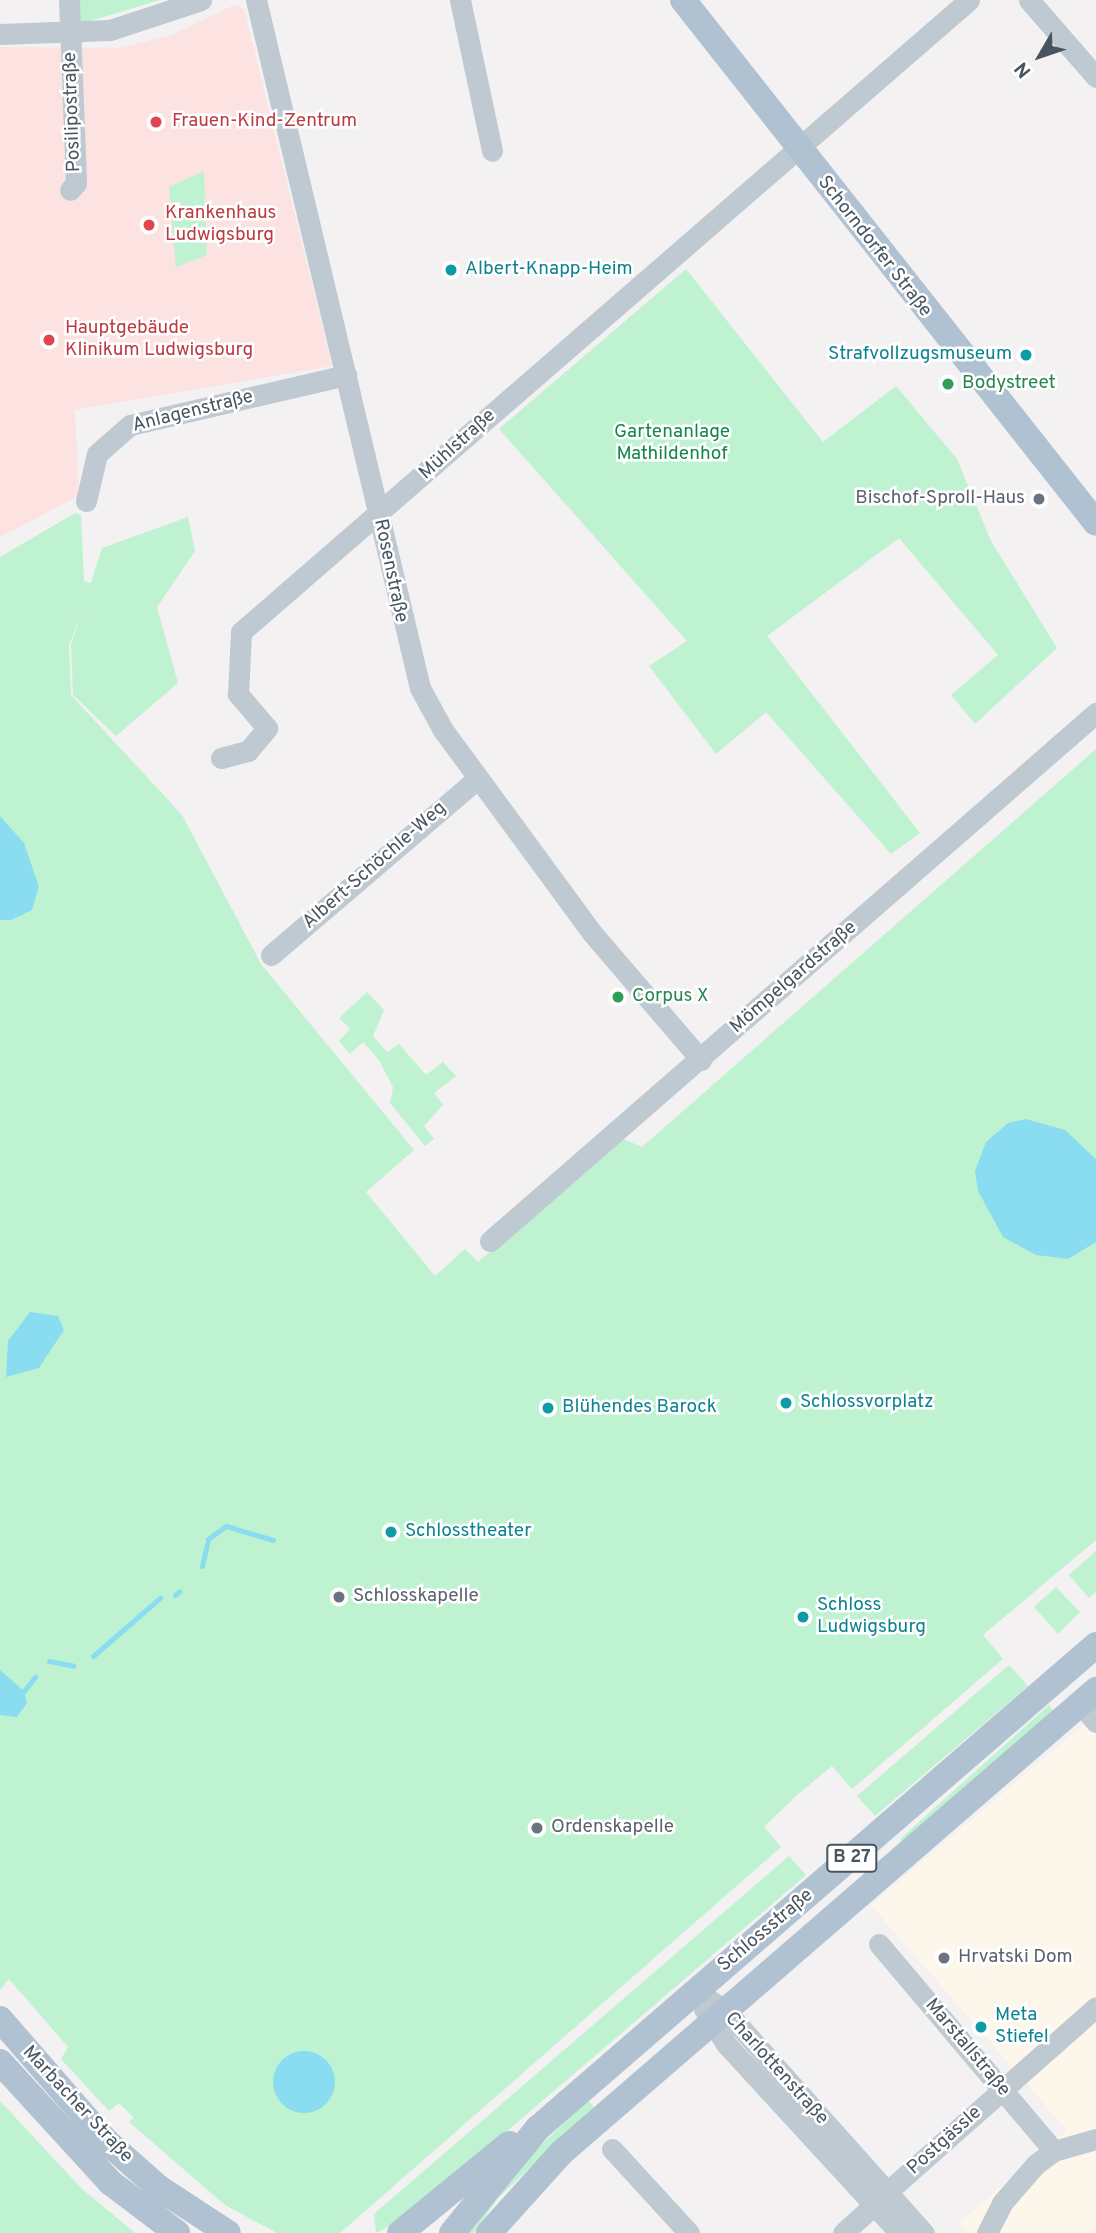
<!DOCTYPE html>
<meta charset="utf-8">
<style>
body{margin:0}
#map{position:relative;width:1096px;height:2233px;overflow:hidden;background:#f3f1f1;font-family:Overpass,sans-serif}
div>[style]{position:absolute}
.commercial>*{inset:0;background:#fdf7eb}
.medical>*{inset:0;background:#fce3e2}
.green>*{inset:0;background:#bef2d1}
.water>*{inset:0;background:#8addf1}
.round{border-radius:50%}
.stream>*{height:5px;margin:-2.5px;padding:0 2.5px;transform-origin:2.5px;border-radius:2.5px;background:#8addf1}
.minor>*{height:21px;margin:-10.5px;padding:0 10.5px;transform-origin:10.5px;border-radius:10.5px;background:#bec9d1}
.major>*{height:26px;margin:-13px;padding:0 13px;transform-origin:13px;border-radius:13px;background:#b0c1d1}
.dots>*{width:19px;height:19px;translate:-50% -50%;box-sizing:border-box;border:4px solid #fff;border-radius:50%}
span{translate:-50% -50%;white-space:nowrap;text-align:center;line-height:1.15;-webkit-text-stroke:5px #fff;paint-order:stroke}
.shield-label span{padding:2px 5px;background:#fff;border:2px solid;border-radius:5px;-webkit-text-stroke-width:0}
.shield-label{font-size:18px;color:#485560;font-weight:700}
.street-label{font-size:19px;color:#485560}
.health-label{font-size:19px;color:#be3a42}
.left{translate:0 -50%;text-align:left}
.culture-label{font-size:19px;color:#0d838f}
.right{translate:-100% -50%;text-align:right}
.leisure-label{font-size:19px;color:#27864d}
.park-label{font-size:19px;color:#13864a}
.worship-label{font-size:19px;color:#5b616d}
.north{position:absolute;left:1005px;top:21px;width:70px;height:70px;-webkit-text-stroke:5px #fff;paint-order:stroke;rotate:231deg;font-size:19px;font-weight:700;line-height:28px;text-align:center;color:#485560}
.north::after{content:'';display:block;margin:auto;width:24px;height:32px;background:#485560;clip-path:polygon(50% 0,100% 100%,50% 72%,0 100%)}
</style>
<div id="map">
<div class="commercial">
<div style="clip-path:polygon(1096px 1714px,1096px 2233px,967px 2233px,959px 2223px,1067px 2130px,871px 1905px)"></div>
</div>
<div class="medical">
<div style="clip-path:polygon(234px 5px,244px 9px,332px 366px,75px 410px,79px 496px,0 537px,0 47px,121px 48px,172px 35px)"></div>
</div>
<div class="green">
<div style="clip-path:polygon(76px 0,160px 0,76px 25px)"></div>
<div style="clip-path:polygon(204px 171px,207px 255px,176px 267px,169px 187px)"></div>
<div style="clip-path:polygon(686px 269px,823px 442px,896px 386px,957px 459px,991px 541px,1057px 648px,975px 724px,951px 695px,998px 655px,899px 538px,767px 636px,920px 833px,891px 854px,766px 712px,716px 754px,649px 666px,687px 641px,499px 429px)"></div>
<div style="clip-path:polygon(75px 513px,81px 515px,84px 581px,93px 584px,69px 645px,71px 695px,182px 815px,261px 964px,414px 1150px,366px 1192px,435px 1276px,465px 1249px,478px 1262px,623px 1139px,642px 1147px,1096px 749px,1096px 1540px,983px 1635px,1003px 1659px,852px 1789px,832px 1766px,796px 1796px,764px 1827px,781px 1847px,340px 2233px,277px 2233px,225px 2205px,129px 2122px,134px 2118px,119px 2103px,109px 2111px,61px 2059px,68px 2047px,9px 1979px,0 1990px,0 557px)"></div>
<div style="clip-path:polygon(188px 517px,195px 551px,157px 607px,178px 683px,116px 736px,73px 695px,71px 645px,102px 548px)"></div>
<div style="clip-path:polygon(367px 992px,384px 1010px,373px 1036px,387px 1052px,399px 1044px,426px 1075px,443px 1062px,456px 1076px,434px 1093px,443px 1105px,424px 1126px,434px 1139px,425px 1146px,390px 1103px,393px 1087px,379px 1060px,363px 1042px,350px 1054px,339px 1041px,350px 1029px,339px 1018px)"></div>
<div style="clip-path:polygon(1096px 1551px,1096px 1592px,1089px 1598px,1069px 1575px)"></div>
<div style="clip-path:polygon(1056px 1587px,1080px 1612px,1058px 1634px,1034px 1607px)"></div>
<div style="clip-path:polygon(1009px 1665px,1028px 1686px,875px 1816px,857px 1796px)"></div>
<div style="clip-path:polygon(1049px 1705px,1054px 1712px,903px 1842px,900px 1839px)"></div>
<div style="clip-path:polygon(789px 1856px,806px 1875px,408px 2216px,376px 2233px,374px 2214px)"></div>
<div style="clip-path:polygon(588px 2100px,594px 2107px,498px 2198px,474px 2233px,464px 2233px,512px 2173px)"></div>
<div style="clip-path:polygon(0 2101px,81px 2188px,135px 2233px,0 2233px)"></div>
</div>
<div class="water">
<div style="clip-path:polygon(0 816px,24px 843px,39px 887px,32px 910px,11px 920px,0 920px)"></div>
<div style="clip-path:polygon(1026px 1119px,1065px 1130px,1096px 1159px,1096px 1242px,1068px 1259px,1036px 1255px,1003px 1237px,978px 1191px,975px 1171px,986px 1142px,1008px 1123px)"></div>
<div style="clip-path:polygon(30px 1312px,58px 1316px,64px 1330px,39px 1368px,6px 1377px,8px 1341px)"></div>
<div style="clip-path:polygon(0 1670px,24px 1691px,27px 1703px,17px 1717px,0 1715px)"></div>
<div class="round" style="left:273px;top:2051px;width:62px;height:62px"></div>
</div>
<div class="stream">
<div style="left:202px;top:1566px;width:28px;rotate:-77deg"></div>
<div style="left:208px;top:1539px;width:22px;rotate:-36deg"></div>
<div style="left:226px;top:1526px;width:49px;rotate:16.6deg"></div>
<div style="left:175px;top:1595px;width:6px;rotate:-39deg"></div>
<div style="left:93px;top:1656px;width:89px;rotate:-40.9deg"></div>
<div style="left:49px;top:1661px;width:25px;rotate:11deg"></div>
<div style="left:24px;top:1691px;width:18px;rotate:-52deg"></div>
</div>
<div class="minor">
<div style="left:69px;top:0;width:183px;rotate:87.8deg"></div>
<div style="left:76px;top:183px;width:9px;rotate:131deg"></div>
<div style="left:256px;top:0;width:707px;rotate:76.59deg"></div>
<div style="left:420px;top:688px;width:48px;rotate:61.3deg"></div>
<div style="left:443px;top:730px;width:253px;rotate:53.7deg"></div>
<div style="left:593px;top:934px;width:166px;rotate:49.4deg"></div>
<div style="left:460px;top:0;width:154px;rotate:78deg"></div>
<div style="left:1029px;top:0;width:102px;rotate:49deg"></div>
<div style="left:0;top:34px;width:110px;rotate:-2.1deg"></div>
<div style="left:110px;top:30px;width:96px;rotate:-18.2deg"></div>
<div style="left:86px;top:501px;width:48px;rotate:-76.8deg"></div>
<div style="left:97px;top:454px;width:44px;rotate:-41.3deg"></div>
<div style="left:130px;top:425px;width:222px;rotate:-13deg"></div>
<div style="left:221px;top:758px;width:28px;rotate:-15deg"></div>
<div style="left:248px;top:751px;width:30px;rotate:-50deg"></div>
<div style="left:267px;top:728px;width:45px;rotate:-130.5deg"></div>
<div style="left:238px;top:694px;width:62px;rotate:-87.2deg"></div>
<div style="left:241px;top:632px;width:964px;rotate:-40.96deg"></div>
<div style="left:271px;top:955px;width:272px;rotate:-40.5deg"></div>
<div style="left:490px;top:1241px;width:804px;rotate:-41.07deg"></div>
<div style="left:1080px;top:1703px;width:25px;rotate:50deg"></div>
<div style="left:879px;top:1944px;width:271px;rotate:49.8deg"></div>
<div style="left:695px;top:1991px;width:36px;rotate:32deg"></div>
<div style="left:725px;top:2010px;width:299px;rotate:48.3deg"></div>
<div style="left:704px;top:2009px;width:41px;rotate:57.8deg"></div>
<div style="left:726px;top:2044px;width:257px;rotate:47.4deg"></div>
<div style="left:612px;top:2149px;width:114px;rotate:47.5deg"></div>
<div style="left:887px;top:2192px;width:279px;rotate:-41.5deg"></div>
<div style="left:843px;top:2233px;width:42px;rotate:-42.1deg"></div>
<div style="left:987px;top:2233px;width:34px;rotate:-63deg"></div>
<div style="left:1002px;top:2203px;width:52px;rotate:-48.9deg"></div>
<div style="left:1036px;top:2164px;width:22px;rotate:-36deg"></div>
<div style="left:1054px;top:2151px;width:44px;rotate:-15.9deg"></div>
</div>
<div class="major">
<div style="left:683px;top:0;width:666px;rotate:51.7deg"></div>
<div style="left:0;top:2019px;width:163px;rotate:49deg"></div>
<div style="left:107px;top:2142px;width:69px;rotate:41.5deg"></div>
<div style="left:159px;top:2188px;width:82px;rotate:33.1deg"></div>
<div style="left:0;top:2062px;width:164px;rotate:47.5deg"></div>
<div style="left:111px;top:2183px;width:83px;rotate:37.1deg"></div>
<div style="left:400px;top:2233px;width:141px;rotate:-39.2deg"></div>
<div style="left:452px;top:2233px;width:136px;rotate:-50.7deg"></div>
<div style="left:538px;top:2128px;width:738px;rotate:-40.88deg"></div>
<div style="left:489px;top:2233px;width:108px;rotate:-48deg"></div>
<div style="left:561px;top:2153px;width:708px;rotate:-40.87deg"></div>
</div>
<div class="dots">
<div style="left:156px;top:122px;background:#e0444e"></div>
<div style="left:149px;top:225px;background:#e0444e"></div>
<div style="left:451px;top:270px;background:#0f9aa8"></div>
<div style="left:49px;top:340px;background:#e0444e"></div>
<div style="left:1026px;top:355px;background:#0f9aa8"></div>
<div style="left:948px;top:384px;background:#2e9e5b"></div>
<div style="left:1039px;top:499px;background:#6b7280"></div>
<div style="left:618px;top:997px;background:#2e9e5b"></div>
<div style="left:786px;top:1403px;background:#0f9aa8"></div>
<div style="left:548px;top:1408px;background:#0f9aa8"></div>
<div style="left:391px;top:1532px;background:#0f9aa8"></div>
<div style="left:339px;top:1597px;background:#6b7280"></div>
<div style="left:803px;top:1617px;background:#0f9aa8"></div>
<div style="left:537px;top:1828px;background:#6b7280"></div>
<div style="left:944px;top:1958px;background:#6b7280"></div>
<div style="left:981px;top:2027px;background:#0f9aa8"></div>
</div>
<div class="shield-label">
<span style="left:852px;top:1858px">B 27</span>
</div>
<div class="street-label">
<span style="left:73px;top:112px;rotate:-92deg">Posilipostraße</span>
<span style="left:874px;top:247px;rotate:52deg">Schorndorfer Straße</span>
<span style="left:193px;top:412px;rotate:-14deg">Anlagenstraße</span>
<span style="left:458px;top:445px;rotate:-42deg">Mühlstraße</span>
<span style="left:390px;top:571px;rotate:78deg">Rosenstraße</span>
<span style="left:375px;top:866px;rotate:-41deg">Albert-Schöchle-Weg</span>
<span style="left:794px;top:978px;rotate:-41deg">Mömpelgardstraße</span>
<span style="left:766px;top:1931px;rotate:-40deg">Schlossstraße</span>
<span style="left:967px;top:2048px;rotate:50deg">Marstallstraße</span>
<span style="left:776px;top:2069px;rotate:48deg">Charlottenstraße</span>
<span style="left:77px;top:2105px;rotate:47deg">Marbacher Straße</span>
<span style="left:945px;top:2141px;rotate:-42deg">Postgässle</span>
</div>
<div class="health-label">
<span class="left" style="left:172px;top:122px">Frauen-Kind-Zentrum</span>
<span class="left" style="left:165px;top:225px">Krankenhaus<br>Ludwigsburg</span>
<span class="left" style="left:65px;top:340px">Hauptgebäude<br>Klinikum Ludwigsburg</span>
</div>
<div class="culture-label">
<span class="left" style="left:465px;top:270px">Albert-Knapp-Heim</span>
<span class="right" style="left:1012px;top:355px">Strafvollzugsmuseum</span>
<span class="left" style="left:800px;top:1403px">Schlossvorplatz</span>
<span class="left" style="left:562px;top:1408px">Blühendes Barock</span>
<span class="left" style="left:405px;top:1532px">Schlosstheater</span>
<span class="left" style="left:817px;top:1617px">Schloss<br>Ludwigsburg</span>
<span class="left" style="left:995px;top:2027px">Meta<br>Stiefel</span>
</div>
<div class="leisure-label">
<span class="left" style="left:962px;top:384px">Bodystreet</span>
<span class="left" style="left:632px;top:997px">Corpus X</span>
</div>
<div class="park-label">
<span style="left:672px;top:444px">Gartenanlage<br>Mathildenhof</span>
</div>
<div class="worship-label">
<span class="right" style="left:1025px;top:499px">Bischof-Sproll-Haus</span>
<span class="left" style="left:353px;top:1597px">Schlosskapelle</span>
<span class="left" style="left:551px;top:1828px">Ordenskapelle</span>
<span class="left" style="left:958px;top:1958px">Hrvatski Dom</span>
</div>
<div class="north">N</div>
</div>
